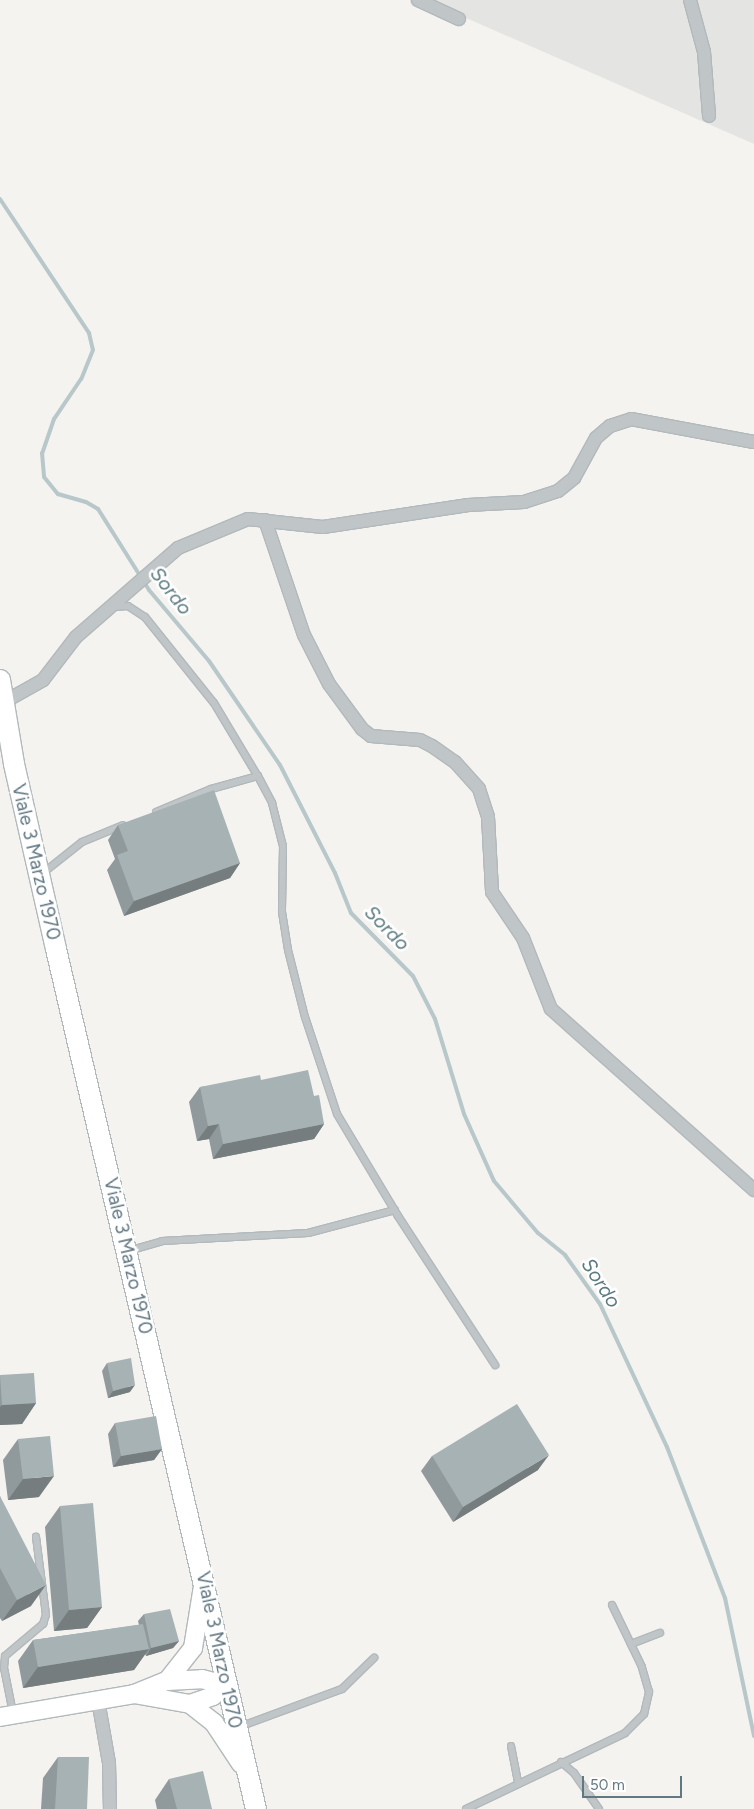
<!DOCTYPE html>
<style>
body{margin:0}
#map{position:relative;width:754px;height:1809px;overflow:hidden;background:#f4f3ef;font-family:Figtree,sans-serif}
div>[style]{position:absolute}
.built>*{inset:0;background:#e4e5e3}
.stream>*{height:4px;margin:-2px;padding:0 2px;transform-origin:2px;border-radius:2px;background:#b7c7ca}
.roads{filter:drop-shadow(1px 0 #b2b9bc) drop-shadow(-1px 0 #b2b9bc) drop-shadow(0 1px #b2b9bc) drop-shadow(0 -1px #b2b9bc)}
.lane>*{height:6px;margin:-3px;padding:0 3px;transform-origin:3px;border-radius:3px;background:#c0c5c7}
.street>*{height:12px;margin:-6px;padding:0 6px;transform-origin:6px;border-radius:6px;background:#c0c5c7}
.secondary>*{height:18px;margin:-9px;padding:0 9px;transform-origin:9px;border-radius:9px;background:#fff}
.primary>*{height:20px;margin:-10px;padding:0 10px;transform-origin:10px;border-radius:10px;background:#fff}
.wall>*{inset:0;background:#90999c}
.shaded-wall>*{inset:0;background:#757d7f}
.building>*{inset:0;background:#a7b2b5}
span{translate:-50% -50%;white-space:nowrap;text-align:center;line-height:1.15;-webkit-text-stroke:5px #fff;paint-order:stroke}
.street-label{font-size:19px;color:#617782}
.water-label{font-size:20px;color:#5c7b80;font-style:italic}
.scale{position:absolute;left:582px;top:1776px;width:100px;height:22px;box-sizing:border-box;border:2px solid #617782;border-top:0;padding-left:6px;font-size:15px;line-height:18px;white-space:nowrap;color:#617782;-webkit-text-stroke:4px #fff;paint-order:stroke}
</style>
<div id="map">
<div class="built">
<div style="clip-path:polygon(425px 0,754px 0,754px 144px)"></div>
</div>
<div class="stream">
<div style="left:0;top:199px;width:161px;rotate:56.4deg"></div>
<div style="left:89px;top:333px;width:17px;rotate:77deg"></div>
<div style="left:93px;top:350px;width:31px;rotate:112deg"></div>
<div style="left:81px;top:379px;width:48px;rotate:124deg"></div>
<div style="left:54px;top:419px;width:36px;rotate:109deg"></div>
<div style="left:42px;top:453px;width:24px;rotate:85deg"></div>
<div style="left:44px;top:477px;width:22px;rotate:51deg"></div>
<div style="left:58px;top:494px;width:29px;rotate:16deg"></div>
<div style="left:86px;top:502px;width:14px;rotate:30deg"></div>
<div style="left:98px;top:509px;width:96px;rotate:57.8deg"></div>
<div style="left:149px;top:590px;width:93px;rotate:49.8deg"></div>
<div style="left:209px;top:661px;width:126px;rotate:55.7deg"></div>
<div style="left:280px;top:765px;width:121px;rotate:63deg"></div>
<div style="left:335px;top:873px;width:43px;rotate:68.2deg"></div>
<div style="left:351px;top:913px;width:88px;rotate:45.5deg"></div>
<div style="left:413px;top:976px;width:48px;rotate:62.9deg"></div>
<div style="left:435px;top:1019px;width:99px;rotate:73deg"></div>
<div style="left:464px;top:1114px;width:73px;rotate:65.9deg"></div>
<div style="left:494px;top:1181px;width:68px;rotate:49.8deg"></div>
<div style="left:538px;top:1233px;width:35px;rotate:39deg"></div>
<div style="left:565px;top:1255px;width:60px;rotate:54.5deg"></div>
<div style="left:600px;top:1304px;width:158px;rotate:64.9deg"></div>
<div style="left:667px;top:1447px;width:162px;rotate:69deg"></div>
<div style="left:725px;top:1598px;width:141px;rotate:78.1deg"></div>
</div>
<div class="roads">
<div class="lane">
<div style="left:112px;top:607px;width:16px;rotate:-4deg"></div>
<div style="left:128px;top:606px;width:20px;rotate:33deg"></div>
<div style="left:145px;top:617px;width:110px;rotate:51.3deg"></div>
<div style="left:214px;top:703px;width:90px;rotate:59.1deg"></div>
<div style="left:260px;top:780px;width:26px;rotate:62deg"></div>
<div style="left:272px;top:803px;width:44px;rotate:75.7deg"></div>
<div style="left:283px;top:846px;width:66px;rotate:90.9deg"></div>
<div style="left:282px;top:912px;width:38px;rotate:81deg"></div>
<div style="left:288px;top:950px;width:69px;rotate:75.8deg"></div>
<div style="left:305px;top:1017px;width:102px;rotate:71.7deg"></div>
<div style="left:337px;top:1114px;width:119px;rotate:59.1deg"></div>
<div style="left:398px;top:1216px;width:178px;rotate:56.9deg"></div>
<div style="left:156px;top:812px;width:60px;rotate:-22.7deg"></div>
<div style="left:211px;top:789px;width:49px;rotate:-15.5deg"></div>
<div style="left:43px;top:873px;width:50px;rotate:-38.5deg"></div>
<div style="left:82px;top:842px;width:44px;rotate:-22.5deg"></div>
<div style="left:128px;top:1251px;width:35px;rotate:-16deg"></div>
<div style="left:162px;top:1241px;width:146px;rotate:-3.1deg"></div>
<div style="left:308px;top:1233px;width:90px;rotate:-14.8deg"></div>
<div style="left:631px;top:1644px;width:31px;rotate:-21deg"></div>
<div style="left:13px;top:1713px;width:46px;rotate:-101.3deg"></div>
<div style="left:4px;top:1668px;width:12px;rotate:-85deg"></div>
<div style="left:5px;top:1656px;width:50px;rotate:-40.1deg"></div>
<div style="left:43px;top:1624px;width:9px;rotate:-72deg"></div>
<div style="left:46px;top:1615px;width:79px;rotate:-97.3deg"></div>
<div style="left:239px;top:1727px;width:110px;rotate:-20.3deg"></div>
<div style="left:342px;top:1689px;width:45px;rotate:-44.1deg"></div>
<div style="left:511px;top:1746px;width:37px;rotate:79deg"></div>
<div style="left:561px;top:1762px;width:17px;rotate:40deg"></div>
<div style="left:574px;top:1773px;width:44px;rotate:55.2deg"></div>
<div style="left:466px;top:1809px;width:176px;rotate:-25.5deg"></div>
<div style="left:625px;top:1733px;width:27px;rotate:-45deg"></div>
<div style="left:644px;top:1714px;width:23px;rotate:-77deg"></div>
<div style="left:649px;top:1692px;width:26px;rotate:-106deg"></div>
<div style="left:642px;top:1667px;width:69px;rotate:-115.8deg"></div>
</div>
<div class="street">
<div style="left:418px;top:0;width:45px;rotate:24.9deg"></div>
<div style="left:690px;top:0;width:54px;rotate:74.9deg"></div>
<div style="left:704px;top:52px;width:64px;rotate:85.5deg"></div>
<div style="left:265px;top:520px;width:121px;rotate:71.3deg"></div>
<div style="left:304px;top:635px;width:55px;rotate:63deg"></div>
<div style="left:329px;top:684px;width:56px;rotate:53.7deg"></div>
<div style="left:362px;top:729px;width:11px;rotate:38deg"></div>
<div style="left:371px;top:736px;width:49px;rotate:4.7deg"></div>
<div style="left:420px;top:740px;width:13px;rotate:27deg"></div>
<div style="left:432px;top:746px;width:28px;rotate:35deg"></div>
<div style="left:455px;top:762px;width:36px;rotate:48deg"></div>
<div style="left:479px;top:789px;width:29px;rotate:72deg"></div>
<div style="left:488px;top:817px;width:75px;rotate:86.9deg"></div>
<div style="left:492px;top:892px;width:55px;rotate:56deg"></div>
<div style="left:523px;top:938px;width:76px;rotate:68.5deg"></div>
<div style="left:551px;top:1009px;width:272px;rotate:41.7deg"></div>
<div style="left:0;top:701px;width:4px;rotate:14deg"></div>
<div style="left:4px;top:702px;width:45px;rotate:-29.4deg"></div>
<div style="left:43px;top:680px;width:54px;rotate:-52.5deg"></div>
<div style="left:76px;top:637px;width:135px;rotate:-41.1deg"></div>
<div style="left:178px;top:548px;width:76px;rotate:-22.5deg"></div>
<div style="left:248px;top:519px;width:75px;rotate:6.1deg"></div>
<div style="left:323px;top:527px;width:147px;rotate:-8.6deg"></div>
<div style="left:468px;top:505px;width:56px;rotate:-3.1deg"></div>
<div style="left:524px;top:502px;width:36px;rotate:-18deg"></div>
<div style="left:558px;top:491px;width:21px;rotate:-39deg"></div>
<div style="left:574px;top:478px;width:46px;rotate:-61.2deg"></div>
<div style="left:596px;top:438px;width:18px;rotate:-41deg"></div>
<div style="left:610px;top:426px;width:22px;rotate:-18deg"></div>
<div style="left:631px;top:419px;width:125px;rotate:10.6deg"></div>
<div style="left:98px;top:1700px;width:64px;rotate:80.1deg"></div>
<div style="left:109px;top:1763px;width:46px;rotate:88.8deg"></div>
</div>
<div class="secondary">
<div style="left:167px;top:1681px;width:42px;rotate:-51.8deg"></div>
<div style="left:193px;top:1648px;width:63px;rotate:-80.8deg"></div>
<div style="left:134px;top:1694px;width:57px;rotate:10.1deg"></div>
<div style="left:190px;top:1704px;width:31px;rotate:38deg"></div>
<div style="left:214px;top:1723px;width:49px;rotate:56.6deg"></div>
<div style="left:190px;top:1704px;width:24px;rotate:-19deg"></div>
<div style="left:213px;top:1696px;width:16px;rotate:-43deg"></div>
<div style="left:0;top:1717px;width:136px;rotate:-9.7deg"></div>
<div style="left:134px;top:1694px;width:35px;rotate:-22deg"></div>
<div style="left:167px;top:1681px;width:35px;rotate:-3deg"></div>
<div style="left:202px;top:1679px;width:24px;rotate:15deg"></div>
</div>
<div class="primary">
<div style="left:0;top:680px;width:85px;rotate:80.5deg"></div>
<div style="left:14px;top:764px;width:190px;rotate:77.2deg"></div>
<div style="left:56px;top:949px;width:883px;rotate:76.91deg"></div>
</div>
</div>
<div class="wall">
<div style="clip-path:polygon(118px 825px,240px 863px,230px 878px,124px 916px,107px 870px,115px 859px,108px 840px)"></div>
<div style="clip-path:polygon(261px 1080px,314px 1096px,324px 1124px,314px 1139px,213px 1159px,209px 1139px,197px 1141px,189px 1102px,200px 1087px)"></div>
<div style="clip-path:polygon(107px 1363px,130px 1392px,108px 1398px,102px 1371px)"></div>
<div style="clip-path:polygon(0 1375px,36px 1403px,22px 1424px,0 1425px)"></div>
<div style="clip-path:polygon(115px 1423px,162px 1449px,154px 1460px,113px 1467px,108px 1434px)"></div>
<div style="clip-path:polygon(18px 1439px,39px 1497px,8px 1500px,3px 1460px)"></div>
<div style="clip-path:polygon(432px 1456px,538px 1470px,453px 1522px,421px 1471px)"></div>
<div style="clip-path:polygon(0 1496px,31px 1606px,2px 1621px,0 1618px)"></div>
<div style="clip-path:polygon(60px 1506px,102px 1607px,87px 1628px,54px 1631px,45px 1527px)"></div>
<div style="clip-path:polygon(144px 1614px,179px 1641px,173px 1648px,146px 1656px,145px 1654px,134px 1670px,23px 1688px,18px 1661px,33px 1640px,139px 1625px,138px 1621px)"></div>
<div style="clip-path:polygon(58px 1757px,87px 1809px,41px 1809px,43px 1778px)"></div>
<div style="clip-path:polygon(169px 1779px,212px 1809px,157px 1809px,155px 1800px)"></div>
</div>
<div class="shaded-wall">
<div style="clip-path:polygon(240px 863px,230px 878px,124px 916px,134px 901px)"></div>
<div style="clip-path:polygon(219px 1124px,209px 1139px,197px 1141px,208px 1126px)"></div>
<div style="clip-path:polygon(324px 1124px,314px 1139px,213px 1159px,223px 1144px)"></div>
<div style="clip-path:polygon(135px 1385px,130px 1392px,108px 1398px,113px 1391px)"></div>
<div style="clip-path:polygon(36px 1403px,22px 1424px,0 1425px,0 1407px,2px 1405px)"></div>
<div style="clip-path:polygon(162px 1449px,154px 1460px,113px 1467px,121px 1456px)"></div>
<div style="clip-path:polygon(549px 1455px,538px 1470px,453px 1522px,463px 1507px)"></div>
<div style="clip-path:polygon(54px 1476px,39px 1497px,8px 1500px,23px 1479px)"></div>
<div style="clip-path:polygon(46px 1585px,31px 1606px,2px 1621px,17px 1600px)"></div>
<div style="clip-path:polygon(102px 1607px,87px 1628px,54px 1631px,69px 1610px)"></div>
<div style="clip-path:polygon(179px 1641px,173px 1648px,146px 1656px,151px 1648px)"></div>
<div style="clip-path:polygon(149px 1649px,134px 1670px,23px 1688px,38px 1667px)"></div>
</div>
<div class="building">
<div style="clip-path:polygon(214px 790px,240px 863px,134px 901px,117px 855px,128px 851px,118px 825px)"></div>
<div style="clip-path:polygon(308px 1070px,314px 1096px,319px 1095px,324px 1124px,223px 1144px,219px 1124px,208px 1126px,200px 1087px,260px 1075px,261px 1080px)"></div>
<div style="clip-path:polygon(131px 1358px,135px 1385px,113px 1391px,107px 1363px)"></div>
<div style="clip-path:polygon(34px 1373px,36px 1403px,2px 1405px,0 1375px)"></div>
<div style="clip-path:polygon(517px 1404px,549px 1455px,463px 1507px,432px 1456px)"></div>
<div style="clip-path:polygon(156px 1416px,162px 1449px,121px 1456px,115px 1423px)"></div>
<div style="clip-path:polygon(50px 1436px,54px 1476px,23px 1479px,18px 1439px)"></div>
<div style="clip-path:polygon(0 1496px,46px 1585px,17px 1600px,0 1568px)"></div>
<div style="clip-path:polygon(93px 1503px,102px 1607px,69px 1610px,60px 1506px)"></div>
<div style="clip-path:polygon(170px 1609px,179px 1641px,151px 1648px,144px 1614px)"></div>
<div style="clip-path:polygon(143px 1624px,149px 1649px,38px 1667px,33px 1640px)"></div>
<div style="clip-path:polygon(58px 1757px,89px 1757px,87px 1809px,55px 1809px)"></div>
<div style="clip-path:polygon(203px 1771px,212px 1809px,177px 1809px,169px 1779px)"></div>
</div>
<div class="street-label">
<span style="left:36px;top:862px;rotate:77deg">Viale 3 Marzo 1970</span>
<span style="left:128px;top:1256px;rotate:77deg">Viale 3 Marzo 1970</span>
<span style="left:219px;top:1650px;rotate:78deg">Viale 3 Marzo 1970</span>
</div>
<div class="water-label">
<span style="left:171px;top:591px;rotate:52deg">Sordo</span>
<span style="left:387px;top:928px;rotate:45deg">Sordo</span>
<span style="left:601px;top:1283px;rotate:57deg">Sordo</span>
</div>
<div class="scale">50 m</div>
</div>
